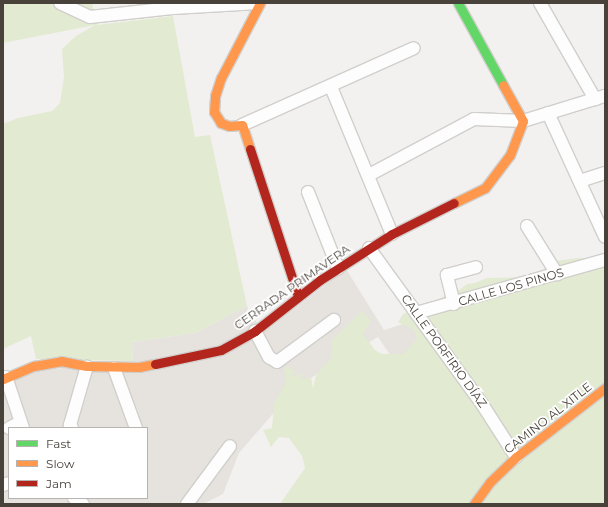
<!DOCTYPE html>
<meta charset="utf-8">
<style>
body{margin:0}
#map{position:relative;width:608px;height:507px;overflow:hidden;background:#f3f1ef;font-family:Montserrat,sans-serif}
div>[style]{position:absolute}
.residential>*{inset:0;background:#e6e2de}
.green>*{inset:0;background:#e2ead2}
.roads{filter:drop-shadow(1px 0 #d1cfcc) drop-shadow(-1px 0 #d1cfcc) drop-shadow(0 1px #d1cfcc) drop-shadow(0 -1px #d1cfcc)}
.street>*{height:12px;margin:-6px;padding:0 6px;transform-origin:6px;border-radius:6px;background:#fdfdfd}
.fast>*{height:9px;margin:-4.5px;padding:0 4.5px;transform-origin:4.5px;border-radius:4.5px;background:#63d668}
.slow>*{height:9px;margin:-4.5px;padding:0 4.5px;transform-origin:4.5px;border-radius:4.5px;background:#ff974d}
.jam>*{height:9px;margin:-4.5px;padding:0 4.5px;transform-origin:4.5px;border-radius:4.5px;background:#b3261e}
span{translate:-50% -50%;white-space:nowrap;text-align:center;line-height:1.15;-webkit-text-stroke:3.5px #fff;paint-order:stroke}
.street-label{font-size:12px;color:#49423b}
.frame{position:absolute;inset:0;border:4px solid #49423b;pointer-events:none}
.legend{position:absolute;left:8px;top:427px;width:140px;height:72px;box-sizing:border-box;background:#fff;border:1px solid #b6b3b1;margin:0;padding:5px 7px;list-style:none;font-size:12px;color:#49423b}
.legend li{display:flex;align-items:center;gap:8px;height:20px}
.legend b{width:20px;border:1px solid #b6b3b1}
</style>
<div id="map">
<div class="residential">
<div style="clip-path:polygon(evenodd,346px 269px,384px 330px,416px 320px,440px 355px,403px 374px,378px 337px,334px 363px,308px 380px,277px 409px,239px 453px,223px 494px,203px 504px,3px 504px,3px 374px,133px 361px,132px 342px,195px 333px,247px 306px,263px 333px,346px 269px,9px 428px,147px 428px,147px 498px,9px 498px,9px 428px)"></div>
</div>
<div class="green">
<div style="clip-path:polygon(3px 3px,92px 3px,97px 25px,173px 16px,195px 137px,210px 135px,247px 306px,195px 333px,132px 342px,133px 361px,36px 359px,31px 336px,3px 349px,3px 124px,18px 118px,52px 111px,60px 103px,64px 77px,62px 49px,76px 36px,95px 25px,3px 43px)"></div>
<div style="clip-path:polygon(605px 257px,605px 504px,280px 504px,305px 468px,302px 456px,289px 438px,279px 437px,271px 447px,263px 430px,272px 428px,274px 403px,286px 382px,284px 369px,287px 366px,295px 371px,291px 378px,298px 374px,302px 375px,301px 380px,311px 377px,313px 389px,316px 375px,331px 358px,332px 340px,362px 311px,371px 321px,363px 334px,375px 350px,382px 354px,403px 354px,417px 339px,414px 330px,398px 322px,403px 314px,459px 290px,467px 284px,475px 283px,487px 278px,525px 277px,538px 273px,555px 261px,578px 258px,600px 259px)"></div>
</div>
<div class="roads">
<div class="street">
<div style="left:60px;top:3px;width:33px;rotate:25deg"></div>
<div style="left:90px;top:17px;width:83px;rotate:-6.2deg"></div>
<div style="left:173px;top:8px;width:86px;rotate:-3.3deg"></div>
<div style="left:540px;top:3px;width:111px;rotate:60.2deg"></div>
<div style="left:331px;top:87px;width:159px;rotate:67.5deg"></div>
<div style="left:548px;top:113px;width:136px;rotate:65.3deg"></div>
<div style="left:242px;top:125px;width:188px;rotate:-24.1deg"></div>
<div style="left:369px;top:175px;width:119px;rotate:-28.1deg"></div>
<div style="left:474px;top:119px;width:49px;rotate:2.3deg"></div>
<div style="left:523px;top:121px;width:86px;rotate:-17deg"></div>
<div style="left:580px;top:181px;width:26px;rotate:-18deg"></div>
<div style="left:308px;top:192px;width:82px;rotate:68.5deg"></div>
<div style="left:527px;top:226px;width:57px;rotate:58deg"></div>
<div style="left:369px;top:248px;width:193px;rotate:54.1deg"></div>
<div style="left:482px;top:404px;width:63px;rotate:57.3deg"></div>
<div style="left:454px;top:304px;width:30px;rotate:-104deg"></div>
<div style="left:447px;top:275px;width:30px;rotate:-15deg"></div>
<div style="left:416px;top:313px;width:196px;rotate:-15.7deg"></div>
<div style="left:255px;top:331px;width:30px;rotate:62deg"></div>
<div style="left:269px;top:357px;width:9px;rotate:32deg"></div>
<div style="left:277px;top:362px;width:71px;rotate:-36.4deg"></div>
<div style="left:114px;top:368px;width:64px;rotate:69.9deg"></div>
<div style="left:6px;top:377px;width:54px;rotate:71.6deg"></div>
<div style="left:9px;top:428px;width:13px;rotate:-27deg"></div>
<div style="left:72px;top:428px;width:4px;rotate:-124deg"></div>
<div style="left:70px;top:425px;width:61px;rotate:-73.9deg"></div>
<div style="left:3px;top:485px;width:6px;rotate:-18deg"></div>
<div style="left:74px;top:498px;width:11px;rotate:34deg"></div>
<div style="left:187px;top:504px;width:72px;rotate:-53.4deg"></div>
</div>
<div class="fast">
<div style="left:458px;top:3px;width:94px;rotate:61.2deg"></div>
</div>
<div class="slow">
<div style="left:250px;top:149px;width:25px;rotate:-108deg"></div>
<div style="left:242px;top:125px;width:13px;rotate:176deg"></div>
<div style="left:229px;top:126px;width:9px;rotate:-159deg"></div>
<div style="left:221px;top:123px;width:13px;rotate:-122deg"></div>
<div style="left:214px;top:112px;width:16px;rotate:-86deg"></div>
<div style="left:215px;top:96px;width:19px;rotate:-72deg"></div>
<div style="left:221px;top:78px;width:85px;rotate:-62.5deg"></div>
<div style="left:454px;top:203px;width:34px;rotate:-26deg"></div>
<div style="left:485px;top:188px;width:41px;rotate:-52.9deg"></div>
<div style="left:510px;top:155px;width:36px;rotate:-69deg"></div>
<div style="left:523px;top:121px;width:41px;rotate:-119.1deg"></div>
<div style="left:3px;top:379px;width:34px;rotate:-23deg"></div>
<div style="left:34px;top:366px;width:27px;rotate:-10deg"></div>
<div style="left:61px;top:361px;width:26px;rotate:11deg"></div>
<div style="left:87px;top:366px;width:52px;rotate:1.1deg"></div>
<div style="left:139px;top:367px;width:16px;rotate:-11deg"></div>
<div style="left:474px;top:504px;width:27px;rotate:-54deg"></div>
<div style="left:490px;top:482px;width:36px;rotate:-44deg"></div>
<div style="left:516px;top:457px;width:113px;rotate:-37.8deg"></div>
</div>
<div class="jam">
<div style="left:250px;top:149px;width:155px;rotate:71.9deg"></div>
<div style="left:155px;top:364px;width:67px;rotate:-12deg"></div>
<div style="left:221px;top:350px;width:39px;rotate:-29deg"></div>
<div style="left:255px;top:331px;width:83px;rotate:-38.1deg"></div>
<div style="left:320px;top:280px;width:85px;rotate:-32.6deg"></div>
<div style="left:392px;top:234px;width:69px;rotate:-26.6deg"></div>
</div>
</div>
<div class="street-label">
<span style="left:292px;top:287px;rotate:-35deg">CERRADA PRIMAVERA</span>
<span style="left:511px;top:287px;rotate:-16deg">CALLE LOS PINOS</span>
<span style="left:444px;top:351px;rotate:54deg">CALLE PORFIRIO DÍAZ</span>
<span style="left:548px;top:418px;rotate:-38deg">CAMINO AL XITLE</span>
</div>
<div class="frame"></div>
<ul class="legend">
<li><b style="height:5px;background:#63d668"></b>Fast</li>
<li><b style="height:5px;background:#ff974d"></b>Slow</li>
<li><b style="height:5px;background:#b3261e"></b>Jam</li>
</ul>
</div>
